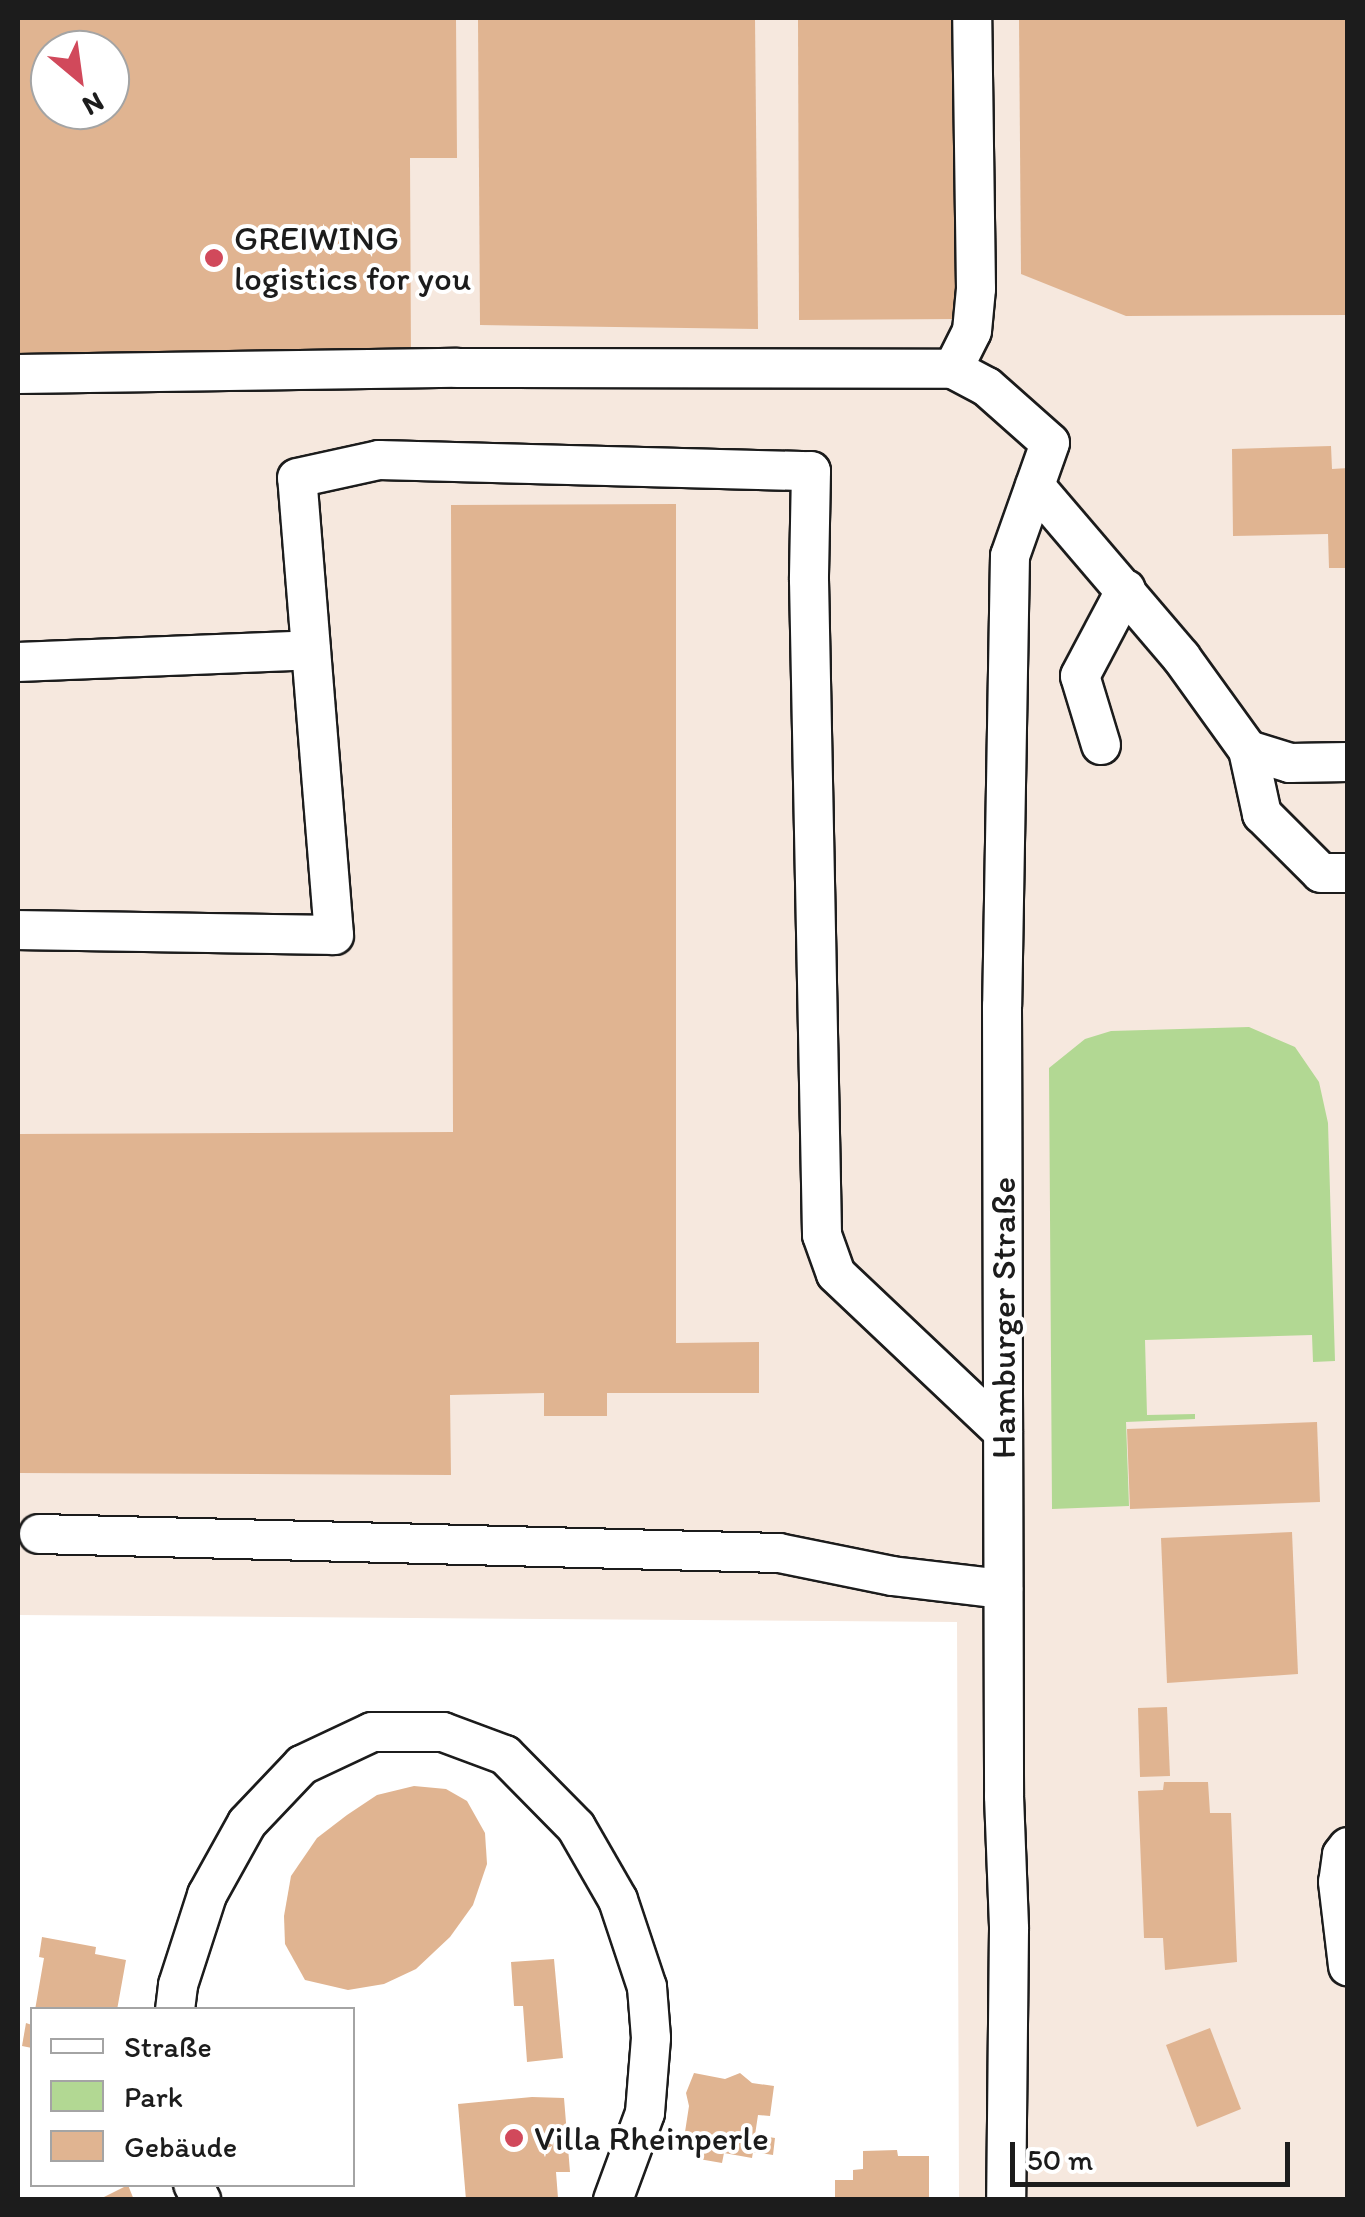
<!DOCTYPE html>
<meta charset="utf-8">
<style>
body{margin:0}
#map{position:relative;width:1365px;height:2217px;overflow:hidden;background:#fff;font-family:Itim,sans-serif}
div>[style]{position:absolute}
.built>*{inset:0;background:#f6e8de}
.green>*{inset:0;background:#b2d893}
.building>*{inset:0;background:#e0b491}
.roads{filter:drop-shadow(2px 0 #1c1c1c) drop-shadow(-2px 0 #1c1c1c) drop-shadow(0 2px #1c1c1c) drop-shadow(0 -2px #1c1c1c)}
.minor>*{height:38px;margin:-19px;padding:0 19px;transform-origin:19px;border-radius:19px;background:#fff}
.dots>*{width:28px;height:28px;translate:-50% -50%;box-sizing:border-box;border:5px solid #fff;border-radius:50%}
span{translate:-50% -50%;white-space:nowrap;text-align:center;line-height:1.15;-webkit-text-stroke:8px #fff;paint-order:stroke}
.poi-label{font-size:35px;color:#1c1c1c}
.left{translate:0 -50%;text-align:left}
.street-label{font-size:35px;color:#1c1c1c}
.frame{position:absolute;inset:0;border:20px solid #1c1c1c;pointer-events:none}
.legend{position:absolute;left:30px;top:2007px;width:325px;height:180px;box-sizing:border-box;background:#fff;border:2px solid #a4a4a4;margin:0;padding:12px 18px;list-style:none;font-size:30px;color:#1c1c1c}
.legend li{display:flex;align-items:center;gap:20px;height:50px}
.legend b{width:50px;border:2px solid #a4a4a4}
.north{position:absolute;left:30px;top:30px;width:100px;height:100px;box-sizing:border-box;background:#fff;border:2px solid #a4a4a4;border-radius:50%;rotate:151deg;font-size:28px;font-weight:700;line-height:40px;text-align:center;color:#1c1c1c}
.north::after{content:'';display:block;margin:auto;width:35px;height:45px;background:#d1495b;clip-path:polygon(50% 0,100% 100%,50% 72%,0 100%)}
.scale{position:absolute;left:1010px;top:2142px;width:280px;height:45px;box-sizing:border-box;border:5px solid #1c1c1c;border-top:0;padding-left:12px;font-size:30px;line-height:35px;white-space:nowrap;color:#1c1c1c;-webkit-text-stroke:8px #fff;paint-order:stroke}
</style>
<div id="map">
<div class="built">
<div style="clip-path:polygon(evenodd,18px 18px,1347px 18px,1347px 2199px,959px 2199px,957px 1622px,18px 1615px,18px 18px,50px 50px,110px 50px,110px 110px,50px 110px,50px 50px)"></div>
</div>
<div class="green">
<div style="clip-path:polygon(1249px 1027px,1295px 1047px,1319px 1082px,1328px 1123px,1335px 1361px,1313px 1362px,1312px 1335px,1145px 1340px,1147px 1415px,1195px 1414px,1195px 1419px,1126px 1422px,1129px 1506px,1052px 1509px,1049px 1068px,1085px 1039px,1111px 1031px)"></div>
</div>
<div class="building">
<div style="clip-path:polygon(evenodd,18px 18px,456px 18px,457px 158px,410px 158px,411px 357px,18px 359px,18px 18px,50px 50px,110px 50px,110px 110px,50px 110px,50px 50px)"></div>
<div style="clip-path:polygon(478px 18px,755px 18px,758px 329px,480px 325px)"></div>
<div style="clip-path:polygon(798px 18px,958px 18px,959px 319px,799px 320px)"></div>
<div style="clip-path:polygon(1019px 18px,1348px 18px,1348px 315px,1126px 316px,1021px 274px)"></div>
<div style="clip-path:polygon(1331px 446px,1332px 469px,1348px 468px,1348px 568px,1329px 568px,1328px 534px,1233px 536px,1232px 449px)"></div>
<div style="clip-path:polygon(676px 504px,676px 1343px,759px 1342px,759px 1393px,607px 1393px,607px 1416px,544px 1416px,544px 1393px,450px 1395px,451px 1475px,18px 1473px,18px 1134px,453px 1132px,451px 505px)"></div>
<div style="clip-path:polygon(1317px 1422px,1320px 1502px,1130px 1509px,1127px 1429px)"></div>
<div style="clip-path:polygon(1292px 1532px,1298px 1674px,1167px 1683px,1161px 1538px)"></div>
<div style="clip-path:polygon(1167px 1707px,1170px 1776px,1140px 1777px,1138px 1708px)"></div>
<div style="clip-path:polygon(1164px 1782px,1208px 1782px,1210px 1813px,1231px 1813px,1237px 1962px,1165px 1970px,1163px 1938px,1144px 1938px,1138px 1791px,1163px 1790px)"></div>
<div style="clip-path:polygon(414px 1786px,446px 1789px,467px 1801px,485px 1833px,487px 1864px,473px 1905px,450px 1937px,416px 1969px,384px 1984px,348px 1990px,305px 1980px,285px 1944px,284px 1916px,291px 1876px,317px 1838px,347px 1815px,377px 1795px)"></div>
<div style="clip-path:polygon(42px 1937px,96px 1947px,95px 1954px,126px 1960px,117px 2010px,35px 2010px,44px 1958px,39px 1957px)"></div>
<div style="clip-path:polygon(554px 1959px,563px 2058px,527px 2062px,523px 2006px,514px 2006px,511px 1962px)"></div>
<div style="clip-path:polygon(26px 2023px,32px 2025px,32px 2048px,22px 2046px)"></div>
<div style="clip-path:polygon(1210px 2028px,1241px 2109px,1197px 2127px,1166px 2045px)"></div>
<div style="clip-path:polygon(694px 2073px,725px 2079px,740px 2073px,752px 2083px,774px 2086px,770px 2116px,758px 2115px,755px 2135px,775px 2138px,773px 2155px,753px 2152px,752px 2158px,724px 2153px,722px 2163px,699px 2159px,701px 2148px,683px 2145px,689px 2106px,686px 2093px)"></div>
<div style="clip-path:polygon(532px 2097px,564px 2098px,570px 2172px,556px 2172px,558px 2198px,466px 2200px,458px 2104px)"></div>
<div style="clip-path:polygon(897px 2150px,898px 2156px,929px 2156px,929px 2200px,835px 2200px,835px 2180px,853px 2180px,853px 2170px,863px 2169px,863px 2151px)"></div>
<div style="clip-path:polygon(128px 2185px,134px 2200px,98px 2200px)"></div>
</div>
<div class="roads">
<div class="minor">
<div style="left:953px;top:369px;width:42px;rotate:-63.4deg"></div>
<div style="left:972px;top:331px;width:42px;rotate:-84.6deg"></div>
<div style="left:976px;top:289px;width:271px;rotate:-90.8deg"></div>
<div style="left:18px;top:374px;width:439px;rotate:-0.8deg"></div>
<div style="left:457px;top:368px;width:496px;rotate:0.1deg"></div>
<div style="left:953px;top:369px;width:38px;rotate:28deg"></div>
<div style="left:987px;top:387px;width:84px;rotate:41.6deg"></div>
<div style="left:1050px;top:443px;width:120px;rotate:109.5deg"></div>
<div style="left:1010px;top:556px;width:450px;rotate:91deg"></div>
<div style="left:1002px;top:1006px;width:790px;rotate:89.85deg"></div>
<div style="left:1004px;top:1796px;width:133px;rotate:87.8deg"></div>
<div style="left:1009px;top:1929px;width:271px;rotate:90.6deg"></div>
<div style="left:1035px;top:486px;width:225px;rotate:49.5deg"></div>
<div style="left:1181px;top:657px;width:115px;rotate:54.2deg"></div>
<div style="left:1248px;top:750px;width:44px;rotate:17.2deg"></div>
<div style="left:1290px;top:763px;width:58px;rotate:-1deg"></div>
<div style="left:18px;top:662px;width:293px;rotate:-2.3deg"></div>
<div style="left:1101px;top:745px;width:72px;rotate:-106.9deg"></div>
<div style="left:1080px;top:676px;width:98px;rotate:-62.1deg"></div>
<div style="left:1248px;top:750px;width:66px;rotate:77.7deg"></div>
<div style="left:1262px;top:814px;width:83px;rotate:45deg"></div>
<div style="left:1321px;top:873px;width:27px"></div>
<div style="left:18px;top:930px;width:316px;rotate:0.9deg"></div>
<div style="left:334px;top:935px;width:458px;rotate:-94.6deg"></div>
<div style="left:297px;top:478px;width:84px;rotate:-12.4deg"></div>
<div style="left:379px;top:460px;width:432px;rotate:1.5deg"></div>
<div style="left:811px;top:471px;width:109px;rotate:91.1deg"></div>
<div style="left:809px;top:580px;width:655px;rotate:88.86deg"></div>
<div style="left:822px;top:1235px;width:41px;rotate:70.3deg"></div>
<div style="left:836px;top:1274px;width:230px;rotate:43.4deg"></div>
<div style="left:39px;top:1534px;width:740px;rotate:1.47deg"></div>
<div style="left:779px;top:1553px;width:115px;rotate:11.5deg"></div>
<div style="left:892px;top:1576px;width:112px;rotate:6.7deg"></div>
<div style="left:1348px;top:1847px;width:10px;rotate:127deg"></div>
<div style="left:1342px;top:1855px;width:27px;rotate:98deg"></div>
<div style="left:1338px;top:1882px;width:85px;rotate:83.2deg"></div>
<div style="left:175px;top:2010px;width:25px;rotate:-83deg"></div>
<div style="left:178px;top:1985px;width:95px;rotate:-72.1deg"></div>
<div style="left:207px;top:1895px;width:82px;rotate:-60.9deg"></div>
<div style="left:247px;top:1823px;width:80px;rotate:-46.5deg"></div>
<div style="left:302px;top:1765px;width:77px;rotate:-25.2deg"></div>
<div style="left:372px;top:1732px;width:71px"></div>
<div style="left:443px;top:1732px;width:66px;rotate:20.4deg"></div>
<div style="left:505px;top:1755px;width:101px;rotate:45.4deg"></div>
<div style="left:576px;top:1827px;width:84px;rotate:60.1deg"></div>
<div style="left:618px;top:1900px;width:92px;rotate:71.6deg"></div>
<div style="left:647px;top:1987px;width:51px;rotate:85.5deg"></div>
<div style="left:651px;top:2038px;width:75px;rotate:94.6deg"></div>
<div style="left:645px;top:2113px;width:93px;rotate:110.2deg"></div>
<div style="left:193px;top:2184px;width:18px;rotate:63deg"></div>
</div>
</div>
<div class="dots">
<div style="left:214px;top:258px;background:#d1495b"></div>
<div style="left:514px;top:2138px;background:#d1495b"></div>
</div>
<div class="poi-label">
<span class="left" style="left:234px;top:258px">GREIWING<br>logistics for you</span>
<span class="left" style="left:534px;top:2138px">Villa Rheinperle</span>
</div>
<div class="street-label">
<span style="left:1003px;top:1318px;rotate:-90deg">Hamburger Straße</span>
</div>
<div class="frame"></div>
<ul class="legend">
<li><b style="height:12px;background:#fff"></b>Straße</li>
<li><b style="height:28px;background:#b2d893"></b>Park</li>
<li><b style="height:28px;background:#e0b491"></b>Gebäude</li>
</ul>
<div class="north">N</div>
<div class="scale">50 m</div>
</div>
